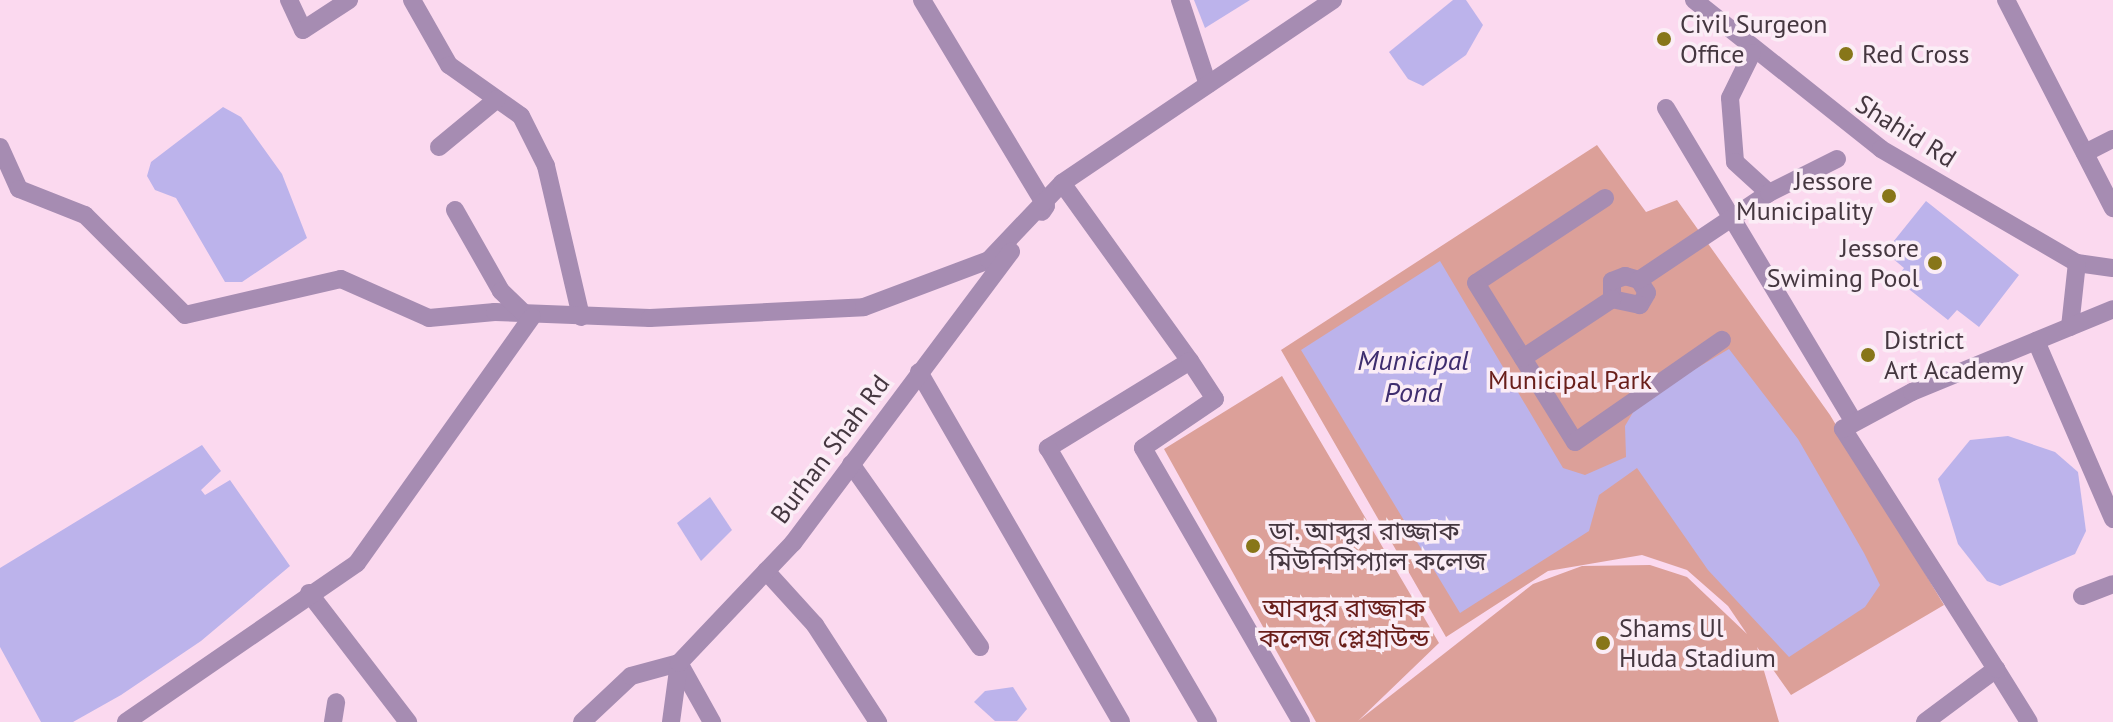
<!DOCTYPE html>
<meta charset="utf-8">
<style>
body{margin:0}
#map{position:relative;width:2113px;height:722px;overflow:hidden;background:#fbd9ef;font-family:"PT Sans","Noto Sans Bengali",sans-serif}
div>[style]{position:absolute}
.green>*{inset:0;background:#dca099}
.water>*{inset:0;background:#bcb3eb}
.minor>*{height:18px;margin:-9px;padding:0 9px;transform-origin:9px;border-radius:9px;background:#a68cb2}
.dots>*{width:22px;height:22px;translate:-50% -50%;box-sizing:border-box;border:4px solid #fbedf6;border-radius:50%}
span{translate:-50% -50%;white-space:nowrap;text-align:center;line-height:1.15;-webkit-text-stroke:7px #fbedf6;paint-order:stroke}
.poi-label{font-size:26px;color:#453740}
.left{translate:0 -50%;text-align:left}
.right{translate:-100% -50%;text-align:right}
.street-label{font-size:26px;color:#453740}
.park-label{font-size:26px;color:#691e1a}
.water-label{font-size:28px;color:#3e2d6e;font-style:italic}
</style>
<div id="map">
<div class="green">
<div style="clip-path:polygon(1597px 145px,1646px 212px,1677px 200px,1830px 415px,1944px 605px,1791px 695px,1757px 647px,1779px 722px,1316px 722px,1164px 449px,1282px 376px,1439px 643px,1358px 721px,1533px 584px,1582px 566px,1650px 565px,1687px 577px,1747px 634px,1728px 606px,1687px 570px,1642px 555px,1548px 571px,1446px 637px,1281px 350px)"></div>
</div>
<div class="water">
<div style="clip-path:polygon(1194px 0,1250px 0,1205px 28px)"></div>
<div style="clip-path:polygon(1453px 0,1466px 0,1483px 25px,1466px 55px,1423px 86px,1408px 79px,1389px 52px)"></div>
<div style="clip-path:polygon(223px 107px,241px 117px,282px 174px,307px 238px,242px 282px,225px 282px,176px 198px,155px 190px,147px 176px,151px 162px)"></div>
<div style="clip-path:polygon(1926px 201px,2019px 275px,1979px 327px,1957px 310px,1948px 320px,1896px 279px,1904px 268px,1885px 252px)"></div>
<div style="clip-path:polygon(1440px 261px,1563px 468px,1585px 475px,1626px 457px,1625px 426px,1639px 402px,1729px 349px,1798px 439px,1864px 553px,1880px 585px,1865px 607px,1789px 657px,1708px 570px,1637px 468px,1599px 495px,1589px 531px,1460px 613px,1301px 350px)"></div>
<div style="clip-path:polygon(2008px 436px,2055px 452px,2078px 472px,2086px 531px,2075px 554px,2000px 586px,1987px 581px,1958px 544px,1938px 479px,1970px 440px)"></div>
<div style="clip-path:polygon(202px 445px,221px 471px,201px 490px,205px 495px,230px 480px,290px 566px,201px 641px,121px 695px,73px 722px,41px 722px,0 647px,0 568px)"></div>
<div style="clip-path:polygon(710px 497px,732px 530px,701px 561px,677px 523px)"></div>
<div style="clip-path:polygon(1013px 687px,1027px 709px,1017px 721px,995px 721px,974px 702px,985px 691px)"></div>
</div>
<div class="minor">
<div style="left:289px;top:0;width:33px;rotate:65deg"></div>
<div style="left:303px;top:30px;width:55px;rotate:-33.1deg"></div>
<div style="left:412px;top:0;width:75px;rotate:60.4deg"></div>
<div style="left:449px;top:65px;width:88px;rotate:35.3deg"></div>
<div style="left:521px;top:116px;width:56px;rotate:63.4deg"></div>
<div style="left:546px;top:166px;width:155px;rotate:76.9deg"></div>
<div style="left:922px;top:0;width:240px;rotate:59deg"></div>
<div style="left:1046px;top:206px;width:7px;rotate:124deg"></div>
<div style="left:1180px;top:0;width:89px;rotate:71.8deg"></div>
<div style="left:1694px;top:0;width:239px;rotate:38.5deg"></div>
<div style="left:1881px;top:149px;width:227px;rotate:30.2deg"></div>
<div style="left:2077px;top:263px;width:36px;rotate:8deg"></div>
<div style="left:2006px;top:0;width:234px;rotate:62.8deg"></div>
<div style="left:1752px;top:53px;width:50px;rotate:116.1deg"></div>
<div style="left:1730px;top:98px;width:64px;rotate:85.5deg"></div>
<div style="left:1735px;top:162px;width:46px;rotate:42.4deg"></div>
<div style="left:1666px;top:108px;width:366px;rotate:59.1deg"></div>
<div style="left:0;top:147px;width:46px;rotate:65.7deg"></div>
<div style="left:19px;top:189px;width:71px;rotate:21.5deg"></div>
<div style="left:85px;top:215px;width:141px;rotate:45deg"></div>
<div style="left:185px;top:315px;width:160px;rotate:-13deg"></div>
<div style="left:341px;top:279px;width:96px;rotate:23.9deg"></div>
<div style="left:429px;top:318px;width:66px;rotate:-5.2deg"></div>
<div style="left:495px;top:312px;width:155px;rotate:2.2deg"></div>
<div style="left:650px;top:318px;width:214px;rotate:-2.9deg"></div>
<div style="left:864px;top:307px;width:134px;rotate:-20.6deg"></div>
<div style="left:989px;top:260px;width:106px;rotate:-46.5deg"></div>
<div style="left:1062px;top:183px;width:327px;rotate:-34deg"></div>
<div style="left:439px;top:147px;width:75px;rotate:-39.6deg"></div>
<div style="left:2085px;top:153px;width:31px;rotate:-27deg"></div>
<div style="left:1062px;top:183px;width:219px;rotate:54.3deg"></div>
<div style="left:1190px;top:361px;width:167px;rotate:148.5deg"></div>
<div style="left:1048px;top:448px;width:317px;rotate:59.7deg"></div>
<div style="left:1605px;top:198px;width:154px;rotate:146.6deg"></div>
<div style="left:1476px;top:283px;width:187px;rotate:58.1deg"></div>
<div style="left:1575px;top:442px;width:179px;rotate:-34.8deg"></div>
<div style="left:455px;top:210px;width:93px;rotate:60.4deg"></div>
<div style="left:501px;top:291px;width:36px;rotate:44deg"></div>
<div style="left:1625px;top:276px;width:15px;rotate:16deg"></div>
<div style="left:1639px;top:280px;width:15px;rotate:58deg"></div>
<div style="left:1647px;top:293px;width:14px;rotate:120deg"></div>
<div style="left:1640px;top:305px;width:29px;rotate:-168deg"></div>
<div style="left:1612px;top:299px;width:18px;rotate:-90deg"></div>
<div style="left:1612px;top:281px;width:14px;rotate:-21deg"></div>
<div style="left:1639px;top:280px;width:156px;rotate:-33.8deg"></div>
<div style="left:1769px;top:193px;width:76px;rotate:-26.6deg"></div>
<div style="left:2070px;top:327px;width:64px;rotate:-83.8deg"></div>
<div style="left:2036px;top:341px;width:194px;rotate:66.6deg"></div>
<div style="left:1523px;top:358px;width:107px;rotate:-33.5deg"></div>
<div style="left:1190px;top:361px;width:45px;rotate:56.7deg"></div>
<div style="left:1215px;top:399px;width:87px;rotate:145.8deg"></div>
<div style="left:1143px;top:448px;width:316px;rotate:60deg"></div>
<div style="left:919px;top:372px;width:404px;rotate:60deg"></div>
<div style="left:851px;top:464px;width:224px;rotate:54.8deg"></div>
<div style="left:766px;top:571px;width:73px;rotate:47.8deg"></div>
<div style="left:815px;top:625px;width:116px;rotate:57deg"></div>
<div style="left:309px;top:593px;width:163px;rotate:52.5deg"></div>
<div style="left:2082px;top:596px;width:33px;rotate:-21deg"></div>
<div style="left:1996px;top:669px;width:62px;rotate:58.1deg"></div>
<div style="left:126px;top:722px;width:280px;rotate:-34.5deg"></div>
<div style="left:357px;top:563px;width:302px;rotate:-54.6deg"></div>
<div style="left:333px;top:722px;width:20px;rotate:-81deg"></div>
<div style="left:582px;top:722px;width:67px;rotate:-43.2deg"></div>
<div style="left:631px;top:676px;width:50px;rotate:-15.2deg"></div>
<div style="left:679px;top:663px;width:68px;rotate:60.8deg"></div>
<div style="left:671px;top:722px;width:60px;rotate:-82.3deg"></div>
<div style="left:679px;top:663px;width:166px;rotate:-46.5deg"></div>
<div style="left:793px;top:543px;width:364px;rotate:-53.2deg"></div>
<div style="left:1925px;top:722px;width:89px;rotate:-36.7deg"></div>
<div style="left:1996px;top:669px;width:285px;rotate:-122.5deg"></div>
<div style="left:1843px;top:429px;width:78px;rotate:-28.2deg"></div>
<div style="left:1912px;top:392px;width:217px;rotate:-22.4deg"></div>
</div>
<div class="dots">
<div style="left:1664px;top:39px;background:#877619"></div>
<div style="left:1846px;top:54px;background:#877619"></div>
<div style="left:1889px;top:196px;background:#877619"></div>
<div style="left:1935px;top:263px;background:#877619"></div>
<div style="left:1868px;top:355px;background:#877619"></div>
<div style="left:1253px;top:546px;background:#877619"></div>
<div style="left:1603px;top:643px;background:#877619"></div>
</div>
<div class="poi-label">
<span class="left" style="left:1680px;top:39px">Civil Surgeon<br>Office</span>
<span class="left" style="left:1862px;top:54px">Red Cross</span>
<span class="right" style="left:1873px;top:196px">Jessore<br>Municipality</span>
<span class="right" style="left:1919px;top:263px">Jessore<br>Swiming Pool</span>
<span class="left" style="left:1884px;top:355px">District<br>Art Academy</span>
<span class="left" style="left:1269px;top:546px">ডা. আব্দুর রাজ্জাক<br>মিউনিসিপ্যাল কলেজ</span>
<span class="left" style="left:1619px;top:643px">Shams Ul<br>Huda Stadium</span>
</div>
<div class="street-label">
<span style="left:1906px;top:131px;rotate:32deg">Shahid Rd</span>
<span style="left:830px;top:449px;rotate:-53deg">Burhan Shah Rd</span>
</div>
<div class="park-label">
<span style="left:1570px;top:380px">Municipal Park</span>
<span style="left:1344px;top:623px">আবদুর রাজ্জাক<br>কলেজ প্লেগ্রাউন্ড</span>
</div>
<div class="water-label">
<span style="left:1413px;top:376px">Municipal<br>Pond</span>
</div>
</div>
